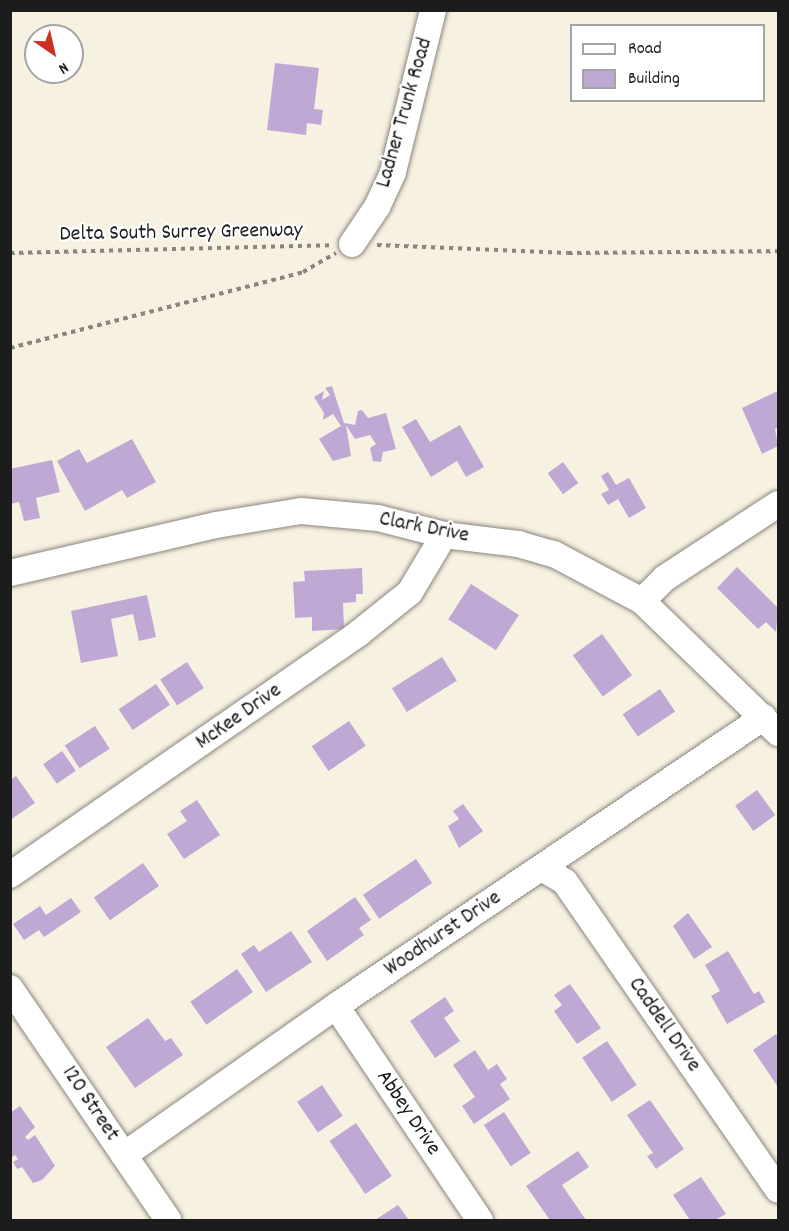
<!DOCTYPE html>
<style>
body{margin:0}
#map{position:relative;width:789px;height:1231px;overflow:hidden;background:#f7f1e1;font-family:Dekko,sans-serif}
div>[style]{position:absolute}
.building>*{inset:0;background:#c0a8d4;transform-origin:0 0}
.path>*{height:4px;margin-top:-2px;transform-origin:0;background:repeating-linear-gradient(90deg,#8a867e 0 4.5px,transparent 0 9px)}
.roads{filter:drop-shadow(0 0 2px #8a867e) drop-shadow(0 0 2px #8a867e)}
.minor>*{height:26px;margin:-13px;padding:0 13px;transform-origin:13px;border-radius:13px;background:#fff}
span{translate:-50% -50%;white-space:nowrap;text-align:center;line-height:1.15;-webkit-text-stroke:4.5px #fff;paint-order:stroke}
.street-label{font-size:22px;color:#1c1c1c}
.frame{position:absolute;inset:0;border:12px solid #1c1c1c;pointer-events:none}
.legend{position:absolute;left:570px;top:24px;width:195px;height:78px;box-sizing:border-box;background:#fff;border:2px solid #a4a4a4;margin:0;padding:8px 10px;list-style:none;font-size:18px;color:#1c1c1c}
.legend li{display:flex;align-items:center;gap:12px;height:30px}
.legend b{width:30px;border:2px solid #a4a4a4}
.north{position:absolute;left:24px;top:24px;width:60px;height:60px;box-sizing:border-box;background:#fff;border:2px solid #a4a4a4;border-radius:50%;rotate:146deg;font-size:16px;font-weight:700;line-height:24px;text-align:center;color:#1c1c1c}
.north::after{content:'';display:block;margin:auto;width:21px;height:27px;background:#c8321e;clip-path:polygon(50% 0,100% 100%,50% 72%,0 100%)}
</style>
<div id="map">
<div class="building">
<div style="clip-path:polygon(275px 63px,319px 68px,314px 109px,323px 110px,321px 125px,307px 123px,306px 135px,267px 130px)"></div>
<div style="clip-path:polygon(332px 386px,344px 423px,355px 425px,358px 411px,362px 410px,368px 418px,386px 413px,396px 449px,383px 452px,381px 462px,373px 461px,370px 448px,376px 444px,370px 435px,355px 439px,346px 425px,351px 456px,333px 461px,319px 439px,341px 426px,333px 414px,323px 420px,324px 413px,314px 397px,324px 391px,322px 400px,330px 395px,325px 388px)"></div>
<div style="clip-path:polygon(778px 391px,778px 427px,775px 429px,778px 446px,762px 454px,742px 408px)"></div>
<div style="clip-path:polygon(416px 419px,430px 442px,460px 425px,484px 467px,466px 477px,457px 461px,431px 477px,402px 427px)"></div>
<div style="clip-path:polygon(132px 439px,156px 482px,127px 498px,122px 490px,85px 511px,57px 461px,79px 449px,87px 463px)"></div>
<div style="clip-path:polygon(52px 460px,60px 492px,36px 498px,40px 518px,24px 521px,19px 502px,10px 504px,10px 469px)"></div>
<div style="left:563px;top:462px;width:26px;height:19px;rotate:54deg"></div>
<div style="clip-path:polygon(608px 472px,616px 485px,629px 478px,646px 508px,629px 518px,618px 499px,608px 505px,601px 494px,609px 490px,601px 476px)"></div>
<div style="clip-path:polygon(737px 567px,778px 608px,776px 632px,766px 622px,758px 629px,717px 588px)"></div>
<div style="clip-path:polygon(362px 568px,363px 594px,356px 594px,356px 602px,343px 603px,344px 629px,312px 631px,312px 617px,295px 618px,293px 582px,305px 581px,304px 571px)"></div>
<div style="left:471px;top:584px;width:57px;height:42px;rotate:33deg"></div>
<div style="clip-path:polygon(147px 595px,156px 637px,139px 641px,133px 614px,111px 619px,118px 656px,81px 663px,71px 611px)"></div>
<div style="left:602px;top:634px;width:51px;height:36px;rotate:54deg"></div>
<div style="left:442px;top:657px;width:28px;height:59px;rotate:58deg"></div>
<div style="left:187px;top:662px;width:31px;height:32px;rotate:57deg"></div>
<div style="left:156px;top:684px;width:25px;height:45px;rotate:56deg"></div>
<div style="left:660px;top:689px;width:27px;height:45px;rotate:56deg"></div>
<div style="left:349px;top:721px;width:30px;height:45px;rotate:56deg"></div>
<div style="left:95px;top:726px;width:27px;height:36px;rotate:57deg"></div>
<div style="left:62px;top:751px;width:24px;height:23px;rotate:55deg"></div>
<div style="clip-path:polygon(16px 776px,35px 803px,10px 820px,10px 780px)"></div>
<div style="left:757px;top:790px;width:31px;height:27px;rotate:54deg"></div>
<div style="clip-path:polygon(197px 800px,220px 835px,184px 859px,167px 834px,187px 821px,180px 811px)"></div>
<div style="clip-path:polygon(463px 804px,483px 831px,459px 848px,448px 826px,459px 819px,453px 811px)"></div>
<div style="left:416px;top:859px;width:29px;height:64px;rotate:56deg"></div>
<div style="left:143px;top:863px;width:28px;height:60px;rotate:55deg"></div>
<div style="clip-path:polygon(355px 897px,371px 920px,359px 928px,364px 935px,327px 961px,307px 931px)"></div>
<div style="clip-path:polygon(71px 898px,81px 912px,44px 937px,39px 930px,24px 940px,13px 924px,40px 906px,46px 915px)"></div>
<div style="clip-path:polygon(688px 913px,712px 947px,694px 959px,673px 926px)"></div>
<div style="clip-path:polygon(291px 931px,312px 962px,266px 992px,241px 954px,254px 945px,259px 952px)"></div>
<div style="clip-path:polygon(728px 951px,754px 994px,759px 991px,765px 1002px,727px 1024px,711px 996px,720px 991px,705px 965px)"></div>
<div style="left:237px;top:969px;width:28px;height:57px;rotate:55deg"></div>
<div style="clip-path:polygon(570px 984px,601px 1028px,577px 1044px,554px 1011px,562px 1005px,554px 995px)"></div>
<div style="clip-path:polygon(445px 997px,454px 1011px,444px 1018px,460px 1041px,435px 1058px,410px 1021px)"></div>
<div style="clip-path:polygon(148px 1018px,165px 1041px,171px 1038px,183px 1055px,135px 1088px,106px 1047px)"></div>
<div style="clip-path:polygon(776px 1034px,778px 1038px,778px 1087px,753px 1050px)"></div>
<div style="left:607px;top:1041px;width:53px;height:30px;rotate:56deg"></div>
<div style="clip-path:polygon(475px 1050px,488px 1070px,497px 1064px,507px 1079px,500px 1084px,510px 1099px,474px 1124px,462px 1106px,475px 1097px,453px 1065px)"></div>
<div style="left:322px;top:1085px;width:37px;height:30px;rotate:56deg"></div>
<div style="clip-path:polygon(650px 1100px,684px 1149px,656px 1169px,647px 1156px,653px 1153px,627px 1115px)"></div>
<div style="clip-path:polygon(20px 1106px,35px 1127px,25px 1137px,28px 1140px,35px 1135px,55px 1166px,42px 1180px,33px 1183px,22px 1167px,17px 1169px,13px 1162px,18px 1159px,15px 1155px,10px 1158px,10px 1113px)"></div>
<div style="left:504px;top:1112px;width:49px;height:24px;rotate:57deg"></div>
<div style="left:356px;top:1123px;width:64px;height:32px;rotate:56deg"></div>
<div style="clip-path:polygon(578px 1151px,589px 1167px,562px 1185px,586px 1220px,550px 1220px,526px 1186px)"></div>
<div style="clip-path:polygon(701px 1177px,726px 1214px,715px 1220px,690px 1220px,673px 1195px)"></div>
<div style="clip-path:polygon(398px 1205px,409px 1220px,375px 1220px)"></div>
</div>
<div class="path">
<div style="left:377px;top:245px;width:191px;rotate:2.4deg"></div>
<div style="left:568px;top:253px;width:210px;rotate:-0.5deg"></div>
<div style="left:10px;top:253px;width:321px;rotate:-1.4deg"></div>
<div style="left:10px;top:348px;width:303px;rotate:-14.5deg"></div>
<div style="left:303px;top:272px;width:38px;rotate:-30deg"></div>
</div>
<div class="roads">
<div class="minor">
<div style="left:352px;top:244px;width:45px;rotate:-56deg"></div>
<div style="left:377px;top:207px;width:38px;rotate:-65deg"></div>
<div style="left:393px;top:172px;width:167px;rotate:-76.1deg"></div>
<div style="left:10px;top:573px;width:212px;rotate:-13.1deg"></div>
<div style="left:216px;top:525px;width:86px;rotate:-9.4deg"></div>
<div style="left:301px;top:511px;width:77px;rotate:5.2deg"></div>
<div style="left:378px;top:518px;width:68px;rotate:14.4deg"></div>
<div style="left:444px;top:535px;width:75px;rotate:6.9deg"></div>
<div style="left:518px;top:544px;width:37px;rotate:16deg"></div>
<div style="left:554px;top:554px;width:100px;rotate:28.1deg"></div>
<div style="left:642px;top:601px;width:190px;rotate:44.1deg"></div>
<div style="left:642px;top:601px;width:33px;rotate:-45deg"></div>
<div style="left:665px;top:578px;width:135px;rotate:-33.2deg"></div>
<div style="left:542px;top:868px;width:27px;rotate:31deg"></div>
<div style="left:565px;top:882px;width:374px;rotate:55.3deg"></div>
<div style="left:10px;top:875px;width:425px;rotate:-34.7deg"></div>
<div style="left:359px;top:633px;width:65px;rotate:-38.8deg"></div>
<div style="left:410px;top:592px;width:66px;rotate:-59.2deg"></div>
<div style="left:10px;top:988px;width:281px;rotate:55.7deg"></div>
<div style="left:336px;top:1006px;width:258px;rotate:56.1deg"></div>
<div style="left:124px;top:1155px;width:259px;rotate:-35.1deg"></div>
<div style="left:336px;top:1006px;width:516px;rotate:-34.03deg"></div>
</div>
</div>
<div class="street-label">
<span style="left:405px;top:113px;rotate:-74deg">Ladner Trunk Road</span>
<span style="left:181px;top:233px;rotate:-1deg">Delta South Surrey Greenway</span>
<span style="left:424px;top:528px;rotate:11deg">Clark Drive</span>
<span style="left:239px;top:717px;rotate:-35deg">McKee Drive</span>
<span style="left:443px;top:934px;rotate:-34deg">Woodhurst Drive</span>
<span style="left:664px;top:1025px;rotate:55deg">Caddell Drive</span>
<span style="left:90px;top:1104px;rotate:56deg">120 Street</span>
<span style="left:408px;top:1113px;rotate:56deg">Abbey Drive</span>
</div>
<div class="frame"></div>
<ul class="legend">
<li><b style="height:8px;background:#fff"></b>Road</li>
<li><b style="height:16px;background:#c0a8d4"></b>Building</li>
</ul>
<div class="north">N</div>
</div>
